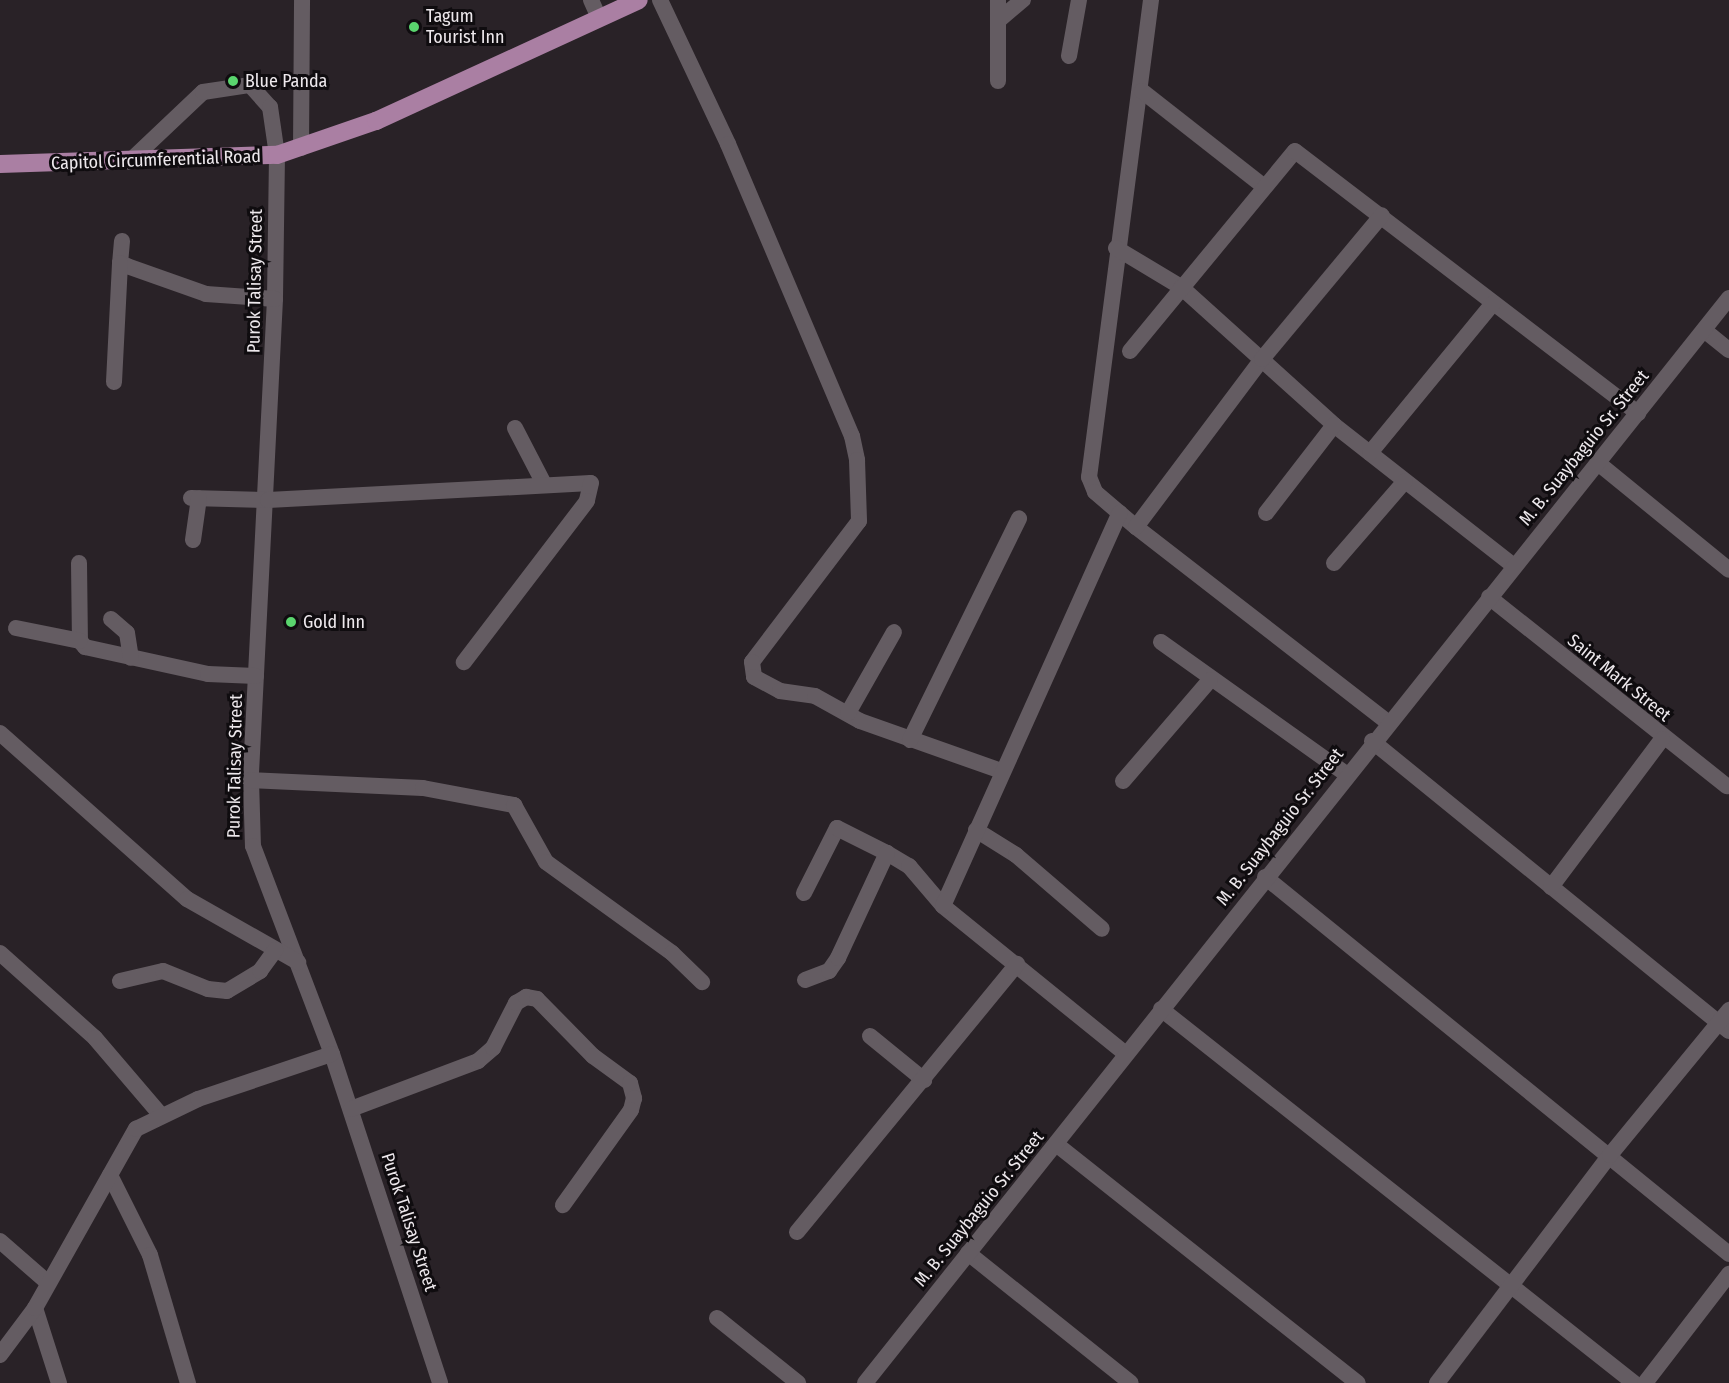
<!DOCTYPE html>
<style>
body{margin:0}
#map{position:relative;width:1729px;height:1383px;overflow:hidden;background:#292227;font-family:"Fira Sans Condensed",sans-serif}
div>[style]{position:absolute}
.minor>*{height:16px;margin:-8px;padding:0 8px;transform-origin:8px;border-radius:8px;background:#645c62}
.major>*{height:18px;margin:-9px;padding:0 9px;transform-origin:9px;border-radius:9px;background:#aa7fa3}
.dots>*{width:16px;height:16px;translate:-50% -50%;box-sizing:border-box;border:3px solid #0f0c0f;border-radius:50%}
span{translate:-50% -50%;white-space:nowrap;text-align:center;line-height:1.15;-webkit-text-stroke:6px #0f0c0f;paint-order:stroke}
.poi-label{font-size:18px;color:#ede8ec}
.left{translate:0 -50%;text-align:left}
.street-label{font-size:18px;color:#ede8ec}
</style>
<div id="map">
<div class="minor">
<div style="left:591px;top:0;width:20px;rotate:66deg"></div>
<div style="left:660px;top:0;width:159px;rotate:64.7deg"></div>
<div style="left:728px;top:144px;width:317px;rotate:67deg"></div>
<div style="left:852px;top:436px;width:25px;rotate:78deg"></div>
<div style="left:857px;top:460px;width:61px;rotate:88.1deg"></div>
<div style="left:859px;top:521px;width:177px;rotate:127.2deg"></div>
<div style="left:752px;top:662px;width:15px;rotate:82deg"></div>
<div style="left:754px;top:677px;width:30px;rotate:28deg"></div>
<div style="left:780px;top:691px;width:35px;rotate:8deg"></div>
<div style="left:815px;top:696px;width:51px;rotate:29.1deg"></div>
<div style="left:860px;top:721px;width:150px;rotate:19.5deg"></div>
<div style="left:1151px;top:0;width:481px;rotate:97.4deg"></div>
<div style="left:1089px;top:477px;width:16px;rotate:68deg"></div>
<div style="left:1095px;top:492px;width:54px;rotate:40.5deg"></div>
<div style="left:1136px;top:527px;width:318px;rotate:37.8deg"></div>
<div style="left:1000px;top:19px;width:30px;rotate:-40deg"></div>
<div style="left:1069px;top:56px;width:57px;rotate:-79.9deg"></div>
<div style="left:998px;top:81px;width:81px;rotate:-90deg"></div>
<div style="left:1142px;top:91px;width:152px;rotate:38.1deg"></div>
<div style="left:301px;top:148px;width:148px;rotate:-89.6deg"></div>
<div style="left:129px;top:162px;width:102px;rotate:-43.4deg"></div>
<div style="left:203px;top:92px;width:48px;rotate:-8.5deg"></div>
<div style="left:250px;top:85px;width:30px;rotate:48deg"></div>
<div style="left:270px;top:107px;width:49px;rotate:81.7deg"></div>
<div style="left:277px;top:155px;width:144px;rotate:90.8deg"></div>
<div style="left:275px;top:299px;width:482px;rotate:92.9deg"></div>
<div style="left:251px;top:780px;width:66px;rotate:88.3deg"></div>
<div style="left:253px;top:846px;width:222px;rotate:69.2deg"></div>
<div style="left:332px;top:1054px;width:346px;rotate:71.8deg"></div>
<div style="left:122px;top:241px;width:22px;rotate:95deg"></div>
<div style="left:120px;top:263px;width:8px;rotate:23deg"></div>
<div style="left:127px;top:266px;width:84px;rotate:19.5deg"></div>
<div style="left:206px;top:294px;width:69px;rotate:4.1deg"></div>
<div style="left:1116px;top:248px;width:76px;rotate:31deg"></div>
<div style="left:1181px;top:287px;width:206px;rotate:42deg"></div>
<div style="left:1334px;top:425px;width:229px;rotate:38.1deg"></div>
<div style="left:1704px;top:330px;width:32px;rotate:39deg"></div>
<div style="left:1130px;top:351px;width:259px;rotate:-50.5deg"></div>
<div style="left:1295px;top:151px;width:432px;rotate:37.4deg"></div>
<div style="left:114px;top:382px;width:119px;rotate:-87.1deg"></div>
<div style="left:515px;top:428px;width:63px;rotate:62.6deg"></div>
<div style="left:1370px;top:453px;width:194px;rotate:-50.6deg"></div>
<div style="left:1598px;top:463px;width:169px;rotate:39.2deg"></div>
<div style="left:191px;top:498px;width:77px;rotate:1.5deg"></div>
<div style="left:268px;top:500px;width:323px;rotate:-3deg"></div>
<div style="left:591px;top:483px;width:18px;rotate:103deg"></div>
<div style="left:587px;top:501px;width:203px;rotate:127.4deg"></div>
<div style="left:1266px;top:513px;width:111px;rotate:-52.3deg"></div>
<div style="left:1136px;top:527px;width:210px;rotate:-53.1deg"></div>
<div style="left:1262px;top:359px;width:187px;rotate:-50.2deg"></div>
<div style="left:193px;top:540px;width:42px;rotate:-81.9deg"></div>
<div style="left:79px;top:563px;width:78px;rotate:89.3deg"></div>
<div style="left:80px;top:641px;width:8px;rotate:50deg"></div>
<div style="left:85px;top:647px;width:126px;rotate:12.4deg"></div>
<div style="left:208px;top:674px;width:48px;rotate:2.4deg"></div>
<div style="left:1334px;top:563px;width:108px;rotate:-49.1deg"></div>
<div style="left:1489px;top:597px;width:304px;rotate:38.5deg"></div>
<div style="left:111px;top:619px;width:21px;rotate:41deg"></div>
<div style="left:127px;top:633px;width:25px;rotate:81deg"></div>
<div style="left:16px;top:628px;width:65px;rotate:11.5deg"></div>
<div style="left:1161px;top:642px;width:227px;rotate:35.5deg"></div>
<div style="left:848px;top:713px;width:93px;rotate:-60.4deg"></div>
<div style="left:0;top:733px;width:250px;rotate:41.6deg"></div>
<div style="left:187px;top:899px;width:128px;rotate:29.6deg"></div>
<div style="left:910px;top:740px;width:247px;rotate:-63.8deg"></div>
<div style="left:1372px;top:741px;width:460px;rotate:39.1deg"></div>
<div style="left:251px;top:780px;width:172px;rotate:2.7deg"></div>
<div style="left:423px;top:788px;width:93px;rotate:10.6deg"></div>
<div style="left:514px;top:805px;width:65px;rotate:60.7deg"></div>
<div style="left:546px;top:862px;width:155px;rotate:35.8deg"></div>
<div style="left:672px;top:953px;width:42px;rotate:44deg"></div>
<div style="left:1123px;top:781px;width:133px;rotate:-49.3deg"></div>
<div style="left:976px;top:830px;width:47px;rotate:32deg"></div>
<div style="left:1016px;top:855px;width:113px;rotate:40.7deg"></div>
<div style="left:1265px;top:877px;width:598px;rotate:39.09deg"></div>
<div style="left:1551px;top:887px;width:185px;rotate:-53.1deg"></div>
<div style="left:804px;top:893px;width:73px;rotate:-63.1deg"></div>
<div style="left:837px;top:828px;width:56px;rotate:26.6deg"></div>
<div style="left:887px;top:853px;width:26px;rotate:31deg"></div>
<div style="left:909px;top:866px;width:52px;rotate:49.6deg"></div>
<div style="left:943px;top:906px;width:235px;rotate:39deg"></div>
<div style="left:943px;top:906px;width:431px;rotate:-65.8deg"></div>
<div style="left:0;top:953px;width:127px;rotate:41.8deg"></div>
<div style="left:95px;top:1038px;width:100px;rotate:49.5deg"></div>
<div style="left:805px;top:980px;width:26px;rotate:-21deg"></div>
<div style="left:829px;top:971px;width:16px;rotate:-55deg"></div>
<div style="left:838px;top:958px;width:116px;rotate:-65deg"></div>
<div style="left:120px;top:981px;width:44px;rotate:-13.1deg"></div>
<div style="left:163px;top:971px;width:48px;rotate:21.8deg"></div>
<div style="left:208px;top:989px;width:19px;rotate:6deg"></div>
<div style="left:227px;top:991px;width:39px;rotate:-31deg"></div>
<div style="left:260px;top:971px;width:26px;rotate:-54deg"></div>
<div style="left:1161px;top:1009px;width:603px;rotate:38.33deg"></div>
<div style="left:870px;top:1036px;width:70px;rotate:39.2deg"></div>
<div style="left:351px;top:1109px;width:136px;rotate:-20.7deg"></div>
<div style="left:478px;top:1061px;width:20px;rotate:-41deg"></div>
<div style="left:493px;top:1048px;width:51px;rotate:-62.9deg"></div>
<div style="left:516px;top:1003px;width:12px;rotate:-31deg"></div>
<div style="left:526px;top:997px;width:11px;rotate:10deg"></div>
<div style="left:537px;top:999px;width:80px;rotate:45.5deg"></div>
<div style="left:593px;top:1056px;width:46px;rotate:36.1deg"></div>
<div style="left:630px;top:1083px;width:16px;rotate:75deg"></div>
<div style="left:634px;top:1098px;width:12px;rotate:104deg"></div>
<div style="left:631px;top:1110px;width:117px;rotate:125.6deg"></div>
<div style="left:1056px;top:1144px;width:385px;rotate:38.4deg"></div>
<div style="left:110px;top:1175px;width:89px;rotate:63.4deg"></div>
<div style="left:150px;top:1255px;width:134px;rotate:73.5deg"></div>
<div style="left:797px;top:1232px;width:347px;rotate:-50.6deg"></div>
<div style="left:0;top:1241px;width:62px;rotate:41.1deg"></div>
<div style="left:968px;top:1253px;width:208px;rotate:38.6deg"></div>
<div style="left:35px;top:1308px;width:79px;rotate:72.3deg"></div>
<div style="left:717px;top:1318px;width:104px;rotate:38.7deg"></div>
<div style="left:0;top:1355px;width:59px;rotate:-53.3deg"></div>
<div style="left:35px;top:1308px;width:206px;rotate:-60.6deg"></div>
<div style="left:136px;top:1129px;width:69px;rotate:-25.8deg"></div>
<div style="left:198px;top:1099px;width:141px;rotate:-18.6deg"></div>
<div style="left:865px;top:1383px;width:1387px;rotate:-51.47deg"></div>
<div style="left:1437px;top:1383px;width:286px;rotate:-52.8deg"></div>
<div style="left:1610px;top:1155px;width:188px;rotate:-50.6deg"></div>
<div style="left:1645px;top:1383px;width:138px;rotate:-52.4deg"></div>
</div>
<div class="major">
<div style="left:0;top:164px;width:277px;rotate:-1.9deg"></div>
<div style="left:277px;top:155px;width:105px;rotate:-19deg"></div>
<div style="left:376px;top:121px;width:289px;rotate:-24.7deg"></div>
</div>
<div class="dots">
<div style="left:414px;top:27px;background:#5ad56e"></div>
<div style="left:233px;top:81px;background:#5ad56e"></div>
<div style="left:291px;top:622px;background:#5ad56e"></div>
</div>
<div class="poi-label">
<span class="left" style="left:426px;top:27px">Tagum<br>Tourist Inn</span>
<span class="left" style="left:245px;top:81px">Blue Panda</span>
<span class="left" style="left:303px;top:622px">Gold Inn</span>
</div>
<div class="street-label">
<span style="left:156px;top:160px;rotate:-2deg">Capitol Circumferential Road</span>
<span style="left:255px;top:281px;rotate:-89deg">Purok Talisay Street</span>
<span style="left:1584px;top:448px;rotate:-51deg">M. B. Suaybaguio Sr. Street</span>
<span style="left:1619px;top:678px;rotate:39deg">Saint Mark Street</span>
<span style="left:235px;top:766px;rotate:-89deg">Purok Talisay Street</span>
<span style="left:1280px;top:827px;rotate:-52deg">M. B. Suaybaguio Sr. Street</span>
<span style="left:979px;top:1209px;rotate:-51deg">M. B. Suaybaguio Sr. Street</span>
<span style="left:409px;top:1222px;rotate:72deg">Purok Talisay Street</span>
</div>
</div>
